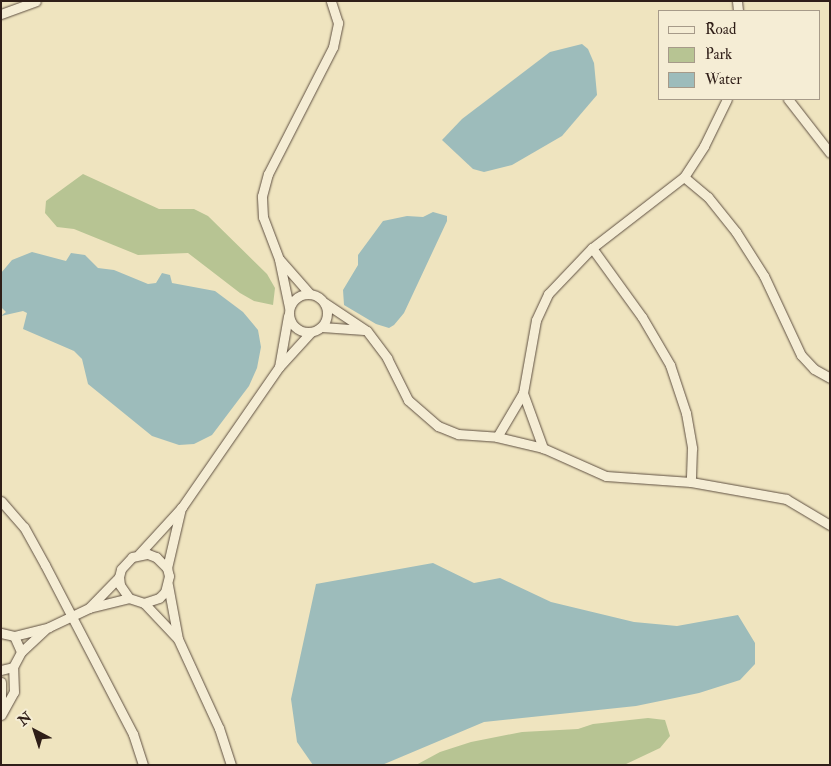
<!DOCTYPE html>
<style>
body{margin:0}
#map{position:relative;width:831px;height:766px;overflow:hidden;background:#efe4bf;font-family:"IM FELL Double Pica",serif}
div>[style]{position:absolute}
.green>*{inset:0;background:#b7c493}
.water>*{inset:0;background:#9dbcbb}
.roads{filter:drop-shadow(0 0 1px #5f5042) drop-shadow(0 0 1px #5f5042)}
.street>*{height:9px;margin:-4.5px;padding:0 4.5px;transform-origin:4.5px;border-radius:4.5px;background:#f5edd5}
.street>.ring{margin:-4.5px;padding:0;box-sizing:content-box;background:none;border:9px solid #f5edd5;border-radius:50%}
span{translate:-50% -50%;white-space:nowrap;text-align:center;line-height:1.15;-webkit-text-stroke:4.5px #f5edd5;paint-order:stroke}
.frame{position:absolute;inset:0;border:2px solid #2f1e18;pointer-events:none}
.legend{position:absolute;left:658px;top:10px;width:162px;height:90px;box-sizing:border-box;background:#f5edd5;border:1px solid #a69a89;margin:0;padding:6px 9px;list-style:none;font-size:15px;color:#2f1e18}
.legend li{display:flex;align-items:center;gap:10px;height:25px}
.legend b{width:25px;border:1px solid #a69a89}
.north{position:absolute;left:10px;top:706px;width:50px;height:50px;-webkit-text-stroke:4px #f5edd5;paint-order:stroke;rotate:320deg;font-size:14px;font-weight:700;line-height:20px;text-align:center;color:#2f1e18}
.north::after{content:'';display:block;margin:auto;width:18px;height:22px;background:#2f1e18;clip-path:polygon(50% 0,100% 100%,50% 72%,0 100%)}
</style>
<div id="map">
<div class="green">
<div style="clip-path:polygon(83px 174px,159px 209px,194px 209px,208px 216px,267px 274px,275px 288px,273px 305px,254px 301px,240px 293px,188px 253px,138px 255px,74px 229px,57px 227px,45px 213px,46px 201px)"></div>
<div style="clip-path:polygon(648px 718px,665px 720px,670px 736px,660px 748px,624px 765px,416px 765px,440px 752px,471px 742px,522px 732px,578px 729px,593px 724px)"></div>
</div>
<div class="water">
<div style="clip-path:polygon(582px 44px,588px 49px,594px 63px,597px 95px,562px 136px,512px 165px,484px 172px,473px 169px,442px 140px,462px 119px,550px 52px)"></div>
<div style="clip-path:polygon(433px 212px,447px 216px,447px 221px,404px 313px,394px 325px,389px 328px,376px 324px,344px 305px,343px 290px,358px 265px,358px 255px,383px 221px,407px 216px,423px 217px)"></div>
<div style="clip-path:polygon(32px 252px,66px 261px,71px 253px,85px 255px,98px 268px,114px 270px,148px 284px,156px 283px,162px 273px,170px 275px,172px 283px,215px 291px,243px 312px,258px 330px,261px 347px,257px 368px,249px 386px,212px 435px,194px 444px,179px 445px,152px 436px,88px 384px,82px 359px,74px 351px,23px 329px,27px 313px,23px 311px,1px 316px,6px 312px,1px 307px,1px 273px,12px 260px)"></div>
<div style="clip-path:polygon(433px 563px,474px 583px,500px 578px,551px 602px,634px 622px,677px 626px,738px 615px,755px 643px,755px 664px,740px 680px,699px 693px,636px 706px,484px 722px,382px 765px,313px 765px,297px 742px,291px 699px,316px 584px)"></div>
</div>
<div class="roads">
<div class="street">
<div style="left:737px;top:1px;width:10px;rotate:84deg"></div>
<div style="left:1px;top:14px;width:37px;rotate:-20deg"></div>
<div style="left:788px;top:99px;width:68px;rotate:52.1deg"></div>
<div style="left:684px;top:177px;width:31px;rotate:40deg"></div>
<div style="left:708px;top:197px;width:45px;rotate:51.3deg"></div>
<div style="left:736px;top:232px;width:52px;rotate:57.5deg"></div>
<div style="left:764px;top:276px;width:87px;rotate:64.9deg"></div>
<div style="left:801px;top:355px;width:19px;rotate:47deg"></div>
<div style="left:814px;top:369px;width:18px;rotate:29deg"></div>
<div style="left:592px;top:248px;width:85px;rotate:54.1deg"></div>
<div style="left:642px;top:317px;width:56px;rotate:59.7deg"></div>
<div style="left:670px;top:365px;width:51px;rotate:71.6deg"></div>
<div style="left:686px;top:413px;width:36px;rotate:80deg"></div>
<div style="left:692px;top:448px;width:34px;rotate:92deg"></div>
<div style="left:280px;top:260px;width:44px;rotate:48.7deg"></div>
<div class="ring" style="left:289px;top:294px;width:29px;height:29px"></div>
<div style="left:325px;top:303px;width:50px;rotate:33.7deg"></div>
<div style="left:367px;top:331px;width:34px;rotate:53deg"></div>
<div style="left:387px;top:358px;width:47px;rotate:63.4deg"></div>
<div style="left:408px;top:400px;width:40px;rotate:41deg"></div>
<div style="left:438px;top:426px;width:22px;rotate:22deg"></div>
<div style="left:458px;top:434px;width:39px;rotate:4deg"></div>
<div style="left:497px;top:437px;width:47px;rotate:13.4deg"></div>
<div style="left:543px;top:448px;width:69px;rotate:24deg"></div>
<div style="left:606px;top:476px;width:85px;rotate:4deg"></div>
<div style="left:691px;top:482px;width:97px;rotate:10.1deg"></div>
<div style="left:786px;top:499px;width:51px;rotate:30.6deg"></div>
<div style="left:289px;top:307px;width:49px;rotate:-101.8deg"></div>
<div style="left:279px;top:259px;width:45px;rotate:-110.9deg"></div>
<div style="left:263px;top:217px;width:21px;rotate:-93deg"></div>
<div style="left:262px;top:196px;width:23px;rotate:-75deg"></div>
<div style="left:268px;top:174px;width:143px;rotate:-62.9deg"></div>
<div style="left:333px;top:47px;width:25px;rotate:-78deg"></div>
<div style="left:338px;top:23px;width:23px;rotate:-108deg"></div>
<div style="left:322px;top:327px;width:42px;rotate:4.1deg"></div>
<div style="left:279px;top:367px;width:52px;rotate:-80deg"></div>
<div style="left:523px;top:393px;width:59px;rotate:70deg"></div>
<div style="left:497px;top:437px;width:51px;rotate:-59.4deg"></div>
<div style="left:523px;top:393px;width:74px;rotate:-79.9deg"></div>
<div style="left:536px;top:320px;width:29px;rotate:-65deg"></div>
<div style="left:548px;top:294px;width:64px;rotate:-46.3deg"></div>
<div style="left:592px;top:248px;width:116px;rotate:-37.7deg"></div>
<div style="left:684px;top:177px;width:37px;rotate:-57deg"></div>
<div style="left:704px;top:146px;width:52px;rotate:-63.9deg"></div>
<div style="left:1px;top:501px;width:35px;rotate:49deg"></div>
<div style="left:24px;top:527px;width:43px;rotate:61.1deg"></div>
<div style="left:45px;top:565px;width:191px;rotate:62.5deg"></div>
<div style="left:133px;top:734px;width:33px;rotate:72deg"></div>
<div style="left:139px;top:554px;width:64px;rotate:-47.5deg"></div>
<div style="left:182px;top:507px;width:170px;rotate:-55.3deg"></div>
<div style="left:279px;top:367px;width:47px;rotate:-47.6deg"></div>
<div style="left:167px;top:568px;width:62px;rotate:-76.9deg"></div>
<div style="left:168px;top:585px;width:55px;rotate:79.5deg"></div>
<div style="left:178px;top:639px;width:98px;rotate:65.3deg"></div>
<div style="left:219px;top:728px;width:39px;rotate:72deg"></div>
<div style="left:144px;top:603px;width:47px;rotate:46.7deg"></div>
<div style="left:89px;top:608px;width:43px;rotate:-45.9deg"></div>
<div style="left:119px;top:577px;width:8px;rotate:-76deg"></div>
<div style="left:121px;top:569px;width:16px;rotate:-47deg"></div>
<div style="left:132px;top:557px;width:16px;rotate:-11deg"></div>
<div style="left:148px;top:554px;width:9px;rotate:21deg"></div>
<div style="left:156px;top:557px;width:16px;rotate:45deg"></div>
<div style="left:167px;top:568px;width:8px;rotate:76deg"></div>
<div style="left:169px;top:576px;width:16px;rotate:104deg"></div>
<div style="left:165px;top:592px;width:8px;rotate:135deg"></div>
<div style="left:159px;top:598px;width:16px;rotate:162deg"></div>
<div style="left:144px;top:603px;width:16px;rotate:-162deg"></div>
<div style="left:129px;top:598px;width:16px;rotate:-125deg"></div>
<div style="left:120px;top:585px;width:8px;rotate:-97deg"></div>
<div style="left:1px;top:633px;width:13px;rotate:13deg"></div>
<div style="left:14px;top:636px;width:17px;rotate:66deg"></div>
<div style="left:21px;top:652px;width:17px;rotate:118deg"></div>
<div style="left:13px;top:667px;width:12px;rotate:166deg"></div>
<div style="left:14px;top:636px;width:36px;rotate:-14deg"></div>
<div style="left:49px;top:627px;width:44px;rotate:-25.4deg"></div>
<div style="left:89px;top:608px;width:41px;rotate:-14deg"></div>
<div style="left:21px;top:652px;width:33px;rotate:-43deg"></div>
<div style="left:1px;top:682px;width:31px;rotate:90deg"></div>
<div style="left:1px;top:715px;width:26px;rotate:-61deg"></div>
<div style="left:14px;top:692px;width:25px;rotate:-92deg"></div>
</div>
</div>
<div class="frame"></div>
<ul class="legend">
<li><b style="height:6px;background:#f5edd5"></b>Road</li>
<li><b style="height:14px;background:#b7c493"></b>Park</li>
<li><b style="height:14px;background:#9dbcbb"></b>Water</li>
</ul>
<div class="north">N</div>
</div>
